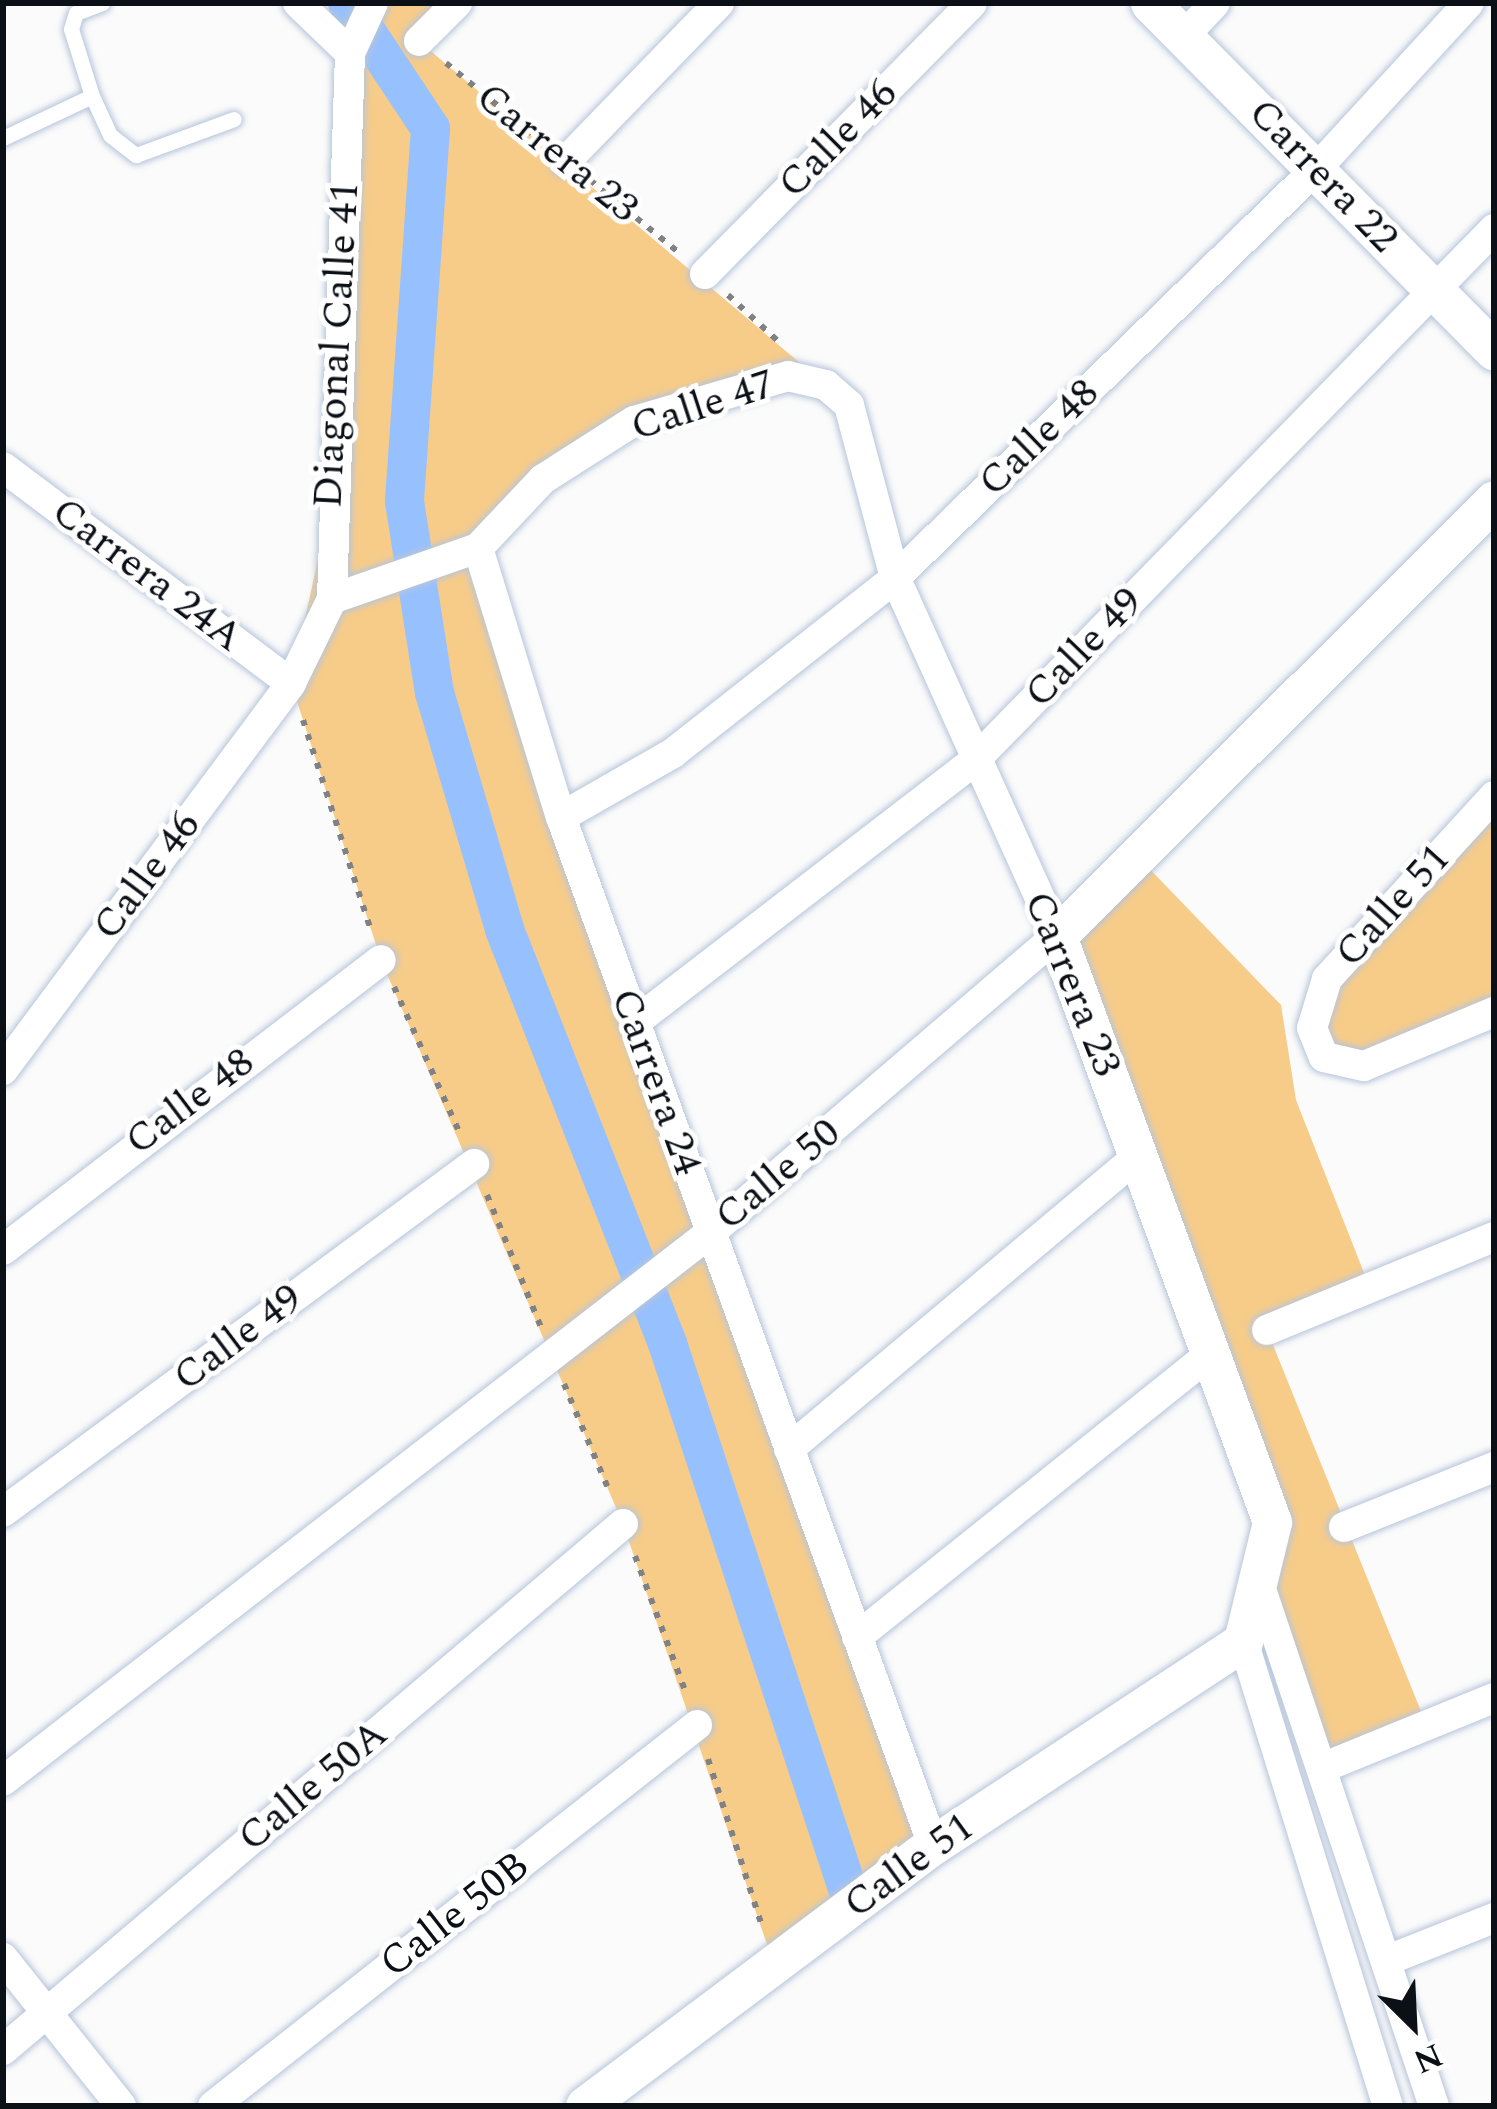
<!DOCTYPE html>
<style>
body{margin:0}
#map{position:relative;width:1497px;height:2109px;overflow:hidden;background:#fbfbfb;font-family:Spectral,serif}
div>[style]{position:absolute}
.green>*{inset:0;background:#f7cc89}
.canal>*{height:39px;margin:-19.5px;padding:0 19.5px;transform-origin:19.5px;border-radius:19.5px;background:#97c0fe}
.path>*{height:6px;margin-top:-3px;transform-origin:0;background:repeating-linear-gradient(90deg,#7f8185 0 6px,transparent 0 15px)}
.roads{filter:drop-shadow(0 0 3px #b7c5da) drop-shadow(0 0 3px #b7c5da)}
.service>*{height:15px;margin:-7.5px;padding:0 7.5px;transform-origin:7.5px;border-radius:7.5px;background:#fff}
.minor>*{height:30px;margin:-15px;padding:0 15px;transform-origin:15px;border-radius:15px;background:#fff}
.tertiary>*{height:39px;margin:-19.5px;padding:0 19.5px;transform-origin:19.5px;border-radius:19.5px;background:#fff}
span{translate:-50% -50%;white-space:nowrap;text-align:center;line-height:1.15;-webkit-text-stroke:10px #fff;paint-order:stroke}
.street-label{font-size:42px;color:#0b1017}
.frame{position:absolute;inset:0;border:6px solid #0b1017;pointer-events:none}
.north{position:absolute;left:1353px;top:1965px;width:120px;height:120px;-webkit-text-stroke:9px #fff;paint-order:stroke;rotate:156deg;font-size:33px;font-weight:700;line-height:48px;text-align:center;color:#0b1017}
.north::after{content:'';display:block;margin:auto;width:42px;height:54px;background:#0b1017;clip-path:polygon(50% 0,100% 100%,50% 72%,0 100%)}
</style>
<div id="map">
<div class="green">
<div style="clip-path:polygon(373px 3px,457px 3px,420px 42px,826px 385px,788px 376px,634px 421px,478px 548px,928px 1845px,772px 1959px,623px 1524px,381px 960px,291px 683px,328px 513px,350px 53px)"></div>
<div style="clip-path:polygon(1494px 803px,1494px 1007px,1341px 1067px,1317px 1003px)"></div>
<div style="clip-path:polygon(1141px 860px,1281px 1005px,1296px 1100px,1370px 1288px,1267px 1330px,1427px 1726px,1327px 1766px,1263px 1595px,1272px 1522px,1057px 936px)"></div>
</div>
<div class="canal">
<div style="left:347px;top:3px;width:150px;rotate:56.4deg"></div>
<div style="left:430px;top:128px;width:374px;rotate:94deg"></div>
<div style="left:404px;top:501px;width:193px;rotate:81.1deg"></div>
<div style="left:434px;top:692px;width:247px;rotate:73.5deg"></div>
<div style="left:504px;top:929px;width:445px;rotate:68.5deg"></div>
<div style="left:667px;top:1343px;width:593px;rotate:71.72deg"></div>
</div>
<div class="path">
<div style="left:446px;top:63px;width:124px;rotate:39.5deg"></div>
<div style="left:590px;top:180px;width:119px;rotate:39.2deg"></div>
<div style="left:728px;top:295px;width:71px;rotate:42.7deg"></div>
<div style="left:303px;top:720px;width:221px;rotate:72.1deg"></div>
<div style="left:394px;top:987px;width:161px;rotate:65.8deg"></div>
<div style="left:487px;top:1195px;width:143px;rotate:67.8deg"></div>
<div style="left:564px;top:1384px;width:118px;rotate:67.1deg"></div>
<div style="left:635px;top:1556px;width:149px;rotate:69.6deg"></div>
<div style="left:708px;top:1759px;width:179px;rotate:72.1deg"></div>
</div>
<div class="roads">
<div class="service">
<div style="left:92px;top:96px;width:43px;rotate:65.2deg"></div>
<div style="left:110px;top:135px;width:33px;rotate:38deg"></div>
<div style="left:136px;top:155px;width:104px;rotate:-20.2deg"></div>
<div style="left:3px;top:138px;width:98px;rotate:-25.3deg"></div>
<div style="left:92px;top:96px;width:70px;rotate:-107.4deg"></div>
<div style="left:71px;top:29px;width:17px;rotate:-73deg"></div>
<div style="left:76px;top:13px;width:28px;rotate:-21deg"></div>
</div>
<div class="minor">
<div style="left:298px;top:3px;width:72px;rotate:43.9deg"></div>
<div style="left:1184px;top:36px;width:45px;rotate:-46.8deg"></div>
<div style="left:419px;top:41px;width:54px;rotate:-45deg"></div>
<div style="left:566px;top:161px;width:220px;rotate:-45.9deg"></div>
<div style="left:705px;top:274px;width:380px;rotate:-45.4deg"></div>
<div style="left:3px;top:467px;width:360px;rotate:36.9deg"></div>
<div style="left:332px;top:599px;width:155px;rotate:-19.3deg"></div>
<div style="left:478px;top:548px;width:282px;rotate:72.9deg"></div>
<div style="left:561px;top:817px;width:1093px;rotate:70.11deg"></div>
<div style="left:1494px;top:796px;width:248px;rotate:132.4deg"></div>
<div style="left:1327px;top:979px;width:51px;rotate:107deg"></div>
<div style="left:1312px;top:1028px;width:31px;rotate:68deg"></div>
<div style="left:1324px;top:1057px;width:41px;rotate:12.7deg"></div>
<div style="left:1364px;top:1066px;width:141px;rotate:-22.6deg"></div>
<div style="left:561px;top:817px;width:129px;rotate:-29.7deg"></div>
<div style="left:673px;top:753px;width:283px;rotate:-38.2deg"></div>
<div style="left:895px;top:578px;width:590px;rotate:-44.18deg"></div>
<div style="left:1318px;top:167px;width:223px;rotate:-47.4deg"></div>
<div style="left:634px;top:1023px;width:431px;rotate:-37.6deg"></div>
<div style="left:975px;top:760px;width:743px;rotate:-45.65deg"></div>
<div style="left:3px;top:1070px;width:482px;rotate:-53.3deg"></div>
<div style="left:291px;top:683px;width:93px;rotate:-64deg"></div>
<div style="left:332px;top:599px;width:546px;rotate:-88.11deg"></div>
<div style="left:350px;top:53px;width:55px;rotate:-65.3deg"></div>
<div style="left:3px;top:1250px;width:476px;rotate:-37.5deg"></div>
<div style="left:1267px;top:1330px;width:245px;rotate:-22.3deg"></div>
<div style="left:789px;top:1449px;width:457px;rotate:-40deg"></div>
<div style="left:3px;top:1512px;width:586px;rotate:-36.46deg"></div>
<div style="left:1344px;top:1527px;width:162px;rotate:-21.8deg"></div>
<div style="left:1263px;top:1595px;width:539px;rotate:71.5deg"></div>
<div style="left:857px;top:1637px;width:455px;rotate:-38.7deg"></div>
<div style="left:1243px;top:1641px;width:487px;rotate:72.7deg"></div>
<div style="left:1327px;top:1766px;width:180px;rotate:-22.2deg"></div>
<div style="left:3px;top:1781px;width:895px;rotate:-37.78deg"></div>
<div style="left:710px;top:1233px;width:457px;rotate:-40.6deg"></div>
<div style="left:1057px;top:936px;width:393px;rotate:-114.3deg"></div>
<div style="left:895px;top:578px;width:179px;rotate:-104.9deg"></div>
<div style="left:849px;top:405px;width:30px;rotate:-139deg"></div>
<div style="left:826px;top:385px;width:39px;rotate:-167deg"></div>
<div style="left:788px;top:376px;width:160px;rotate:163.7deg"></div>
<div style="left:634px;top:421px;width:108px;rotate:147.5deg"></div>
<div style="left:543px;top:479px;width:95px;rotate:133.3deg"></div>
<div style="left:3px;top:1958px;width:189px;rotate:51.4deg"></div>
<div style="left:1388px;top:1960px;width:114px;rotate:-21.6deg"></div>
<div style="left:3px;top:2050px;width:813px;rotate:-40.31deg"></div>
<div style="left:213px;top:2106px;width:616px;rotate:-38.21deg"></div>
</div>
<div class="tertiary">
<div style="left:1150px;top:3px;width:489px;rotate:45.3deg"></div>
<div style="left:585px;top:2106px;width:435px;rotate:-36.9deg"></div>
<div style="left:933px;top:1845px;width:371px;rotate:-33.3deg"></div>
<div style="left:1243px;top:1641px;width:122px;rotate:-76.3deg"></div>
<div style="left:1272px;top:1522px;width:624px;rotate:-110.15deg"></div>
<div style="left:1057px;top:936px;width:617px;rotate:-44.93deg"></div>
</div>
</div>
<div class="street-label">
<span style="left:838px;top:139px;rotate:-45deg">Calle 46</span>
<span style="left:557px;top:153px;rotate:39deg">Carrera 23</span>
<span style="left:1323px;top:176px;rotate:46deg">Carrera 22</span>
<span style="left:337px;top:345px;rotate:-87deg">Diagonal Calle 41</span>
<span style="left:703px;top:406px;rotate:-18deg">Calle 47</span>
<span style="left:1039px;top:438px;rotate:-44deg">Calle 48</span>
<span style="left:147px;top:575px;rotate:37deg">Carrera 24A</span>
<span style="left:1084px;top:648px;rotate:-46deg">Calle 49</span>
<span style="left:147px;top:876px;rotate:-53deg">Calle 46</span>
<span style="left:1393px;top:906px;rotate:-48deg">Calle 51</span>
<span style="left:1072px;top:984px;rotate:68deg">Carrera 23</span>
<span style="left:656px;top:1082px;rotate:70deg">Carrera 24</span>
<span style="left:190px;top:1102px;rotate:-37deg">Calle 48</span>
<span style="left:778px;top:1175px;rotate:-40deg">Calle 50</span>
<span style="left:238px;top:1338px;rotate:-37deg">Calle 49</span>
<span style="left:313px;top:1786px;rotate:-40deg">Calle 50A</span>
<span style="left:909px;top:1866px;rotate:-36deg">Calle 51</span>
<span style="left:455px;top:1915px;rotate:-38deg">Calle 50B</span>
</div>
<div class="frame"></div>
<div class="north">N</div>
</div>
